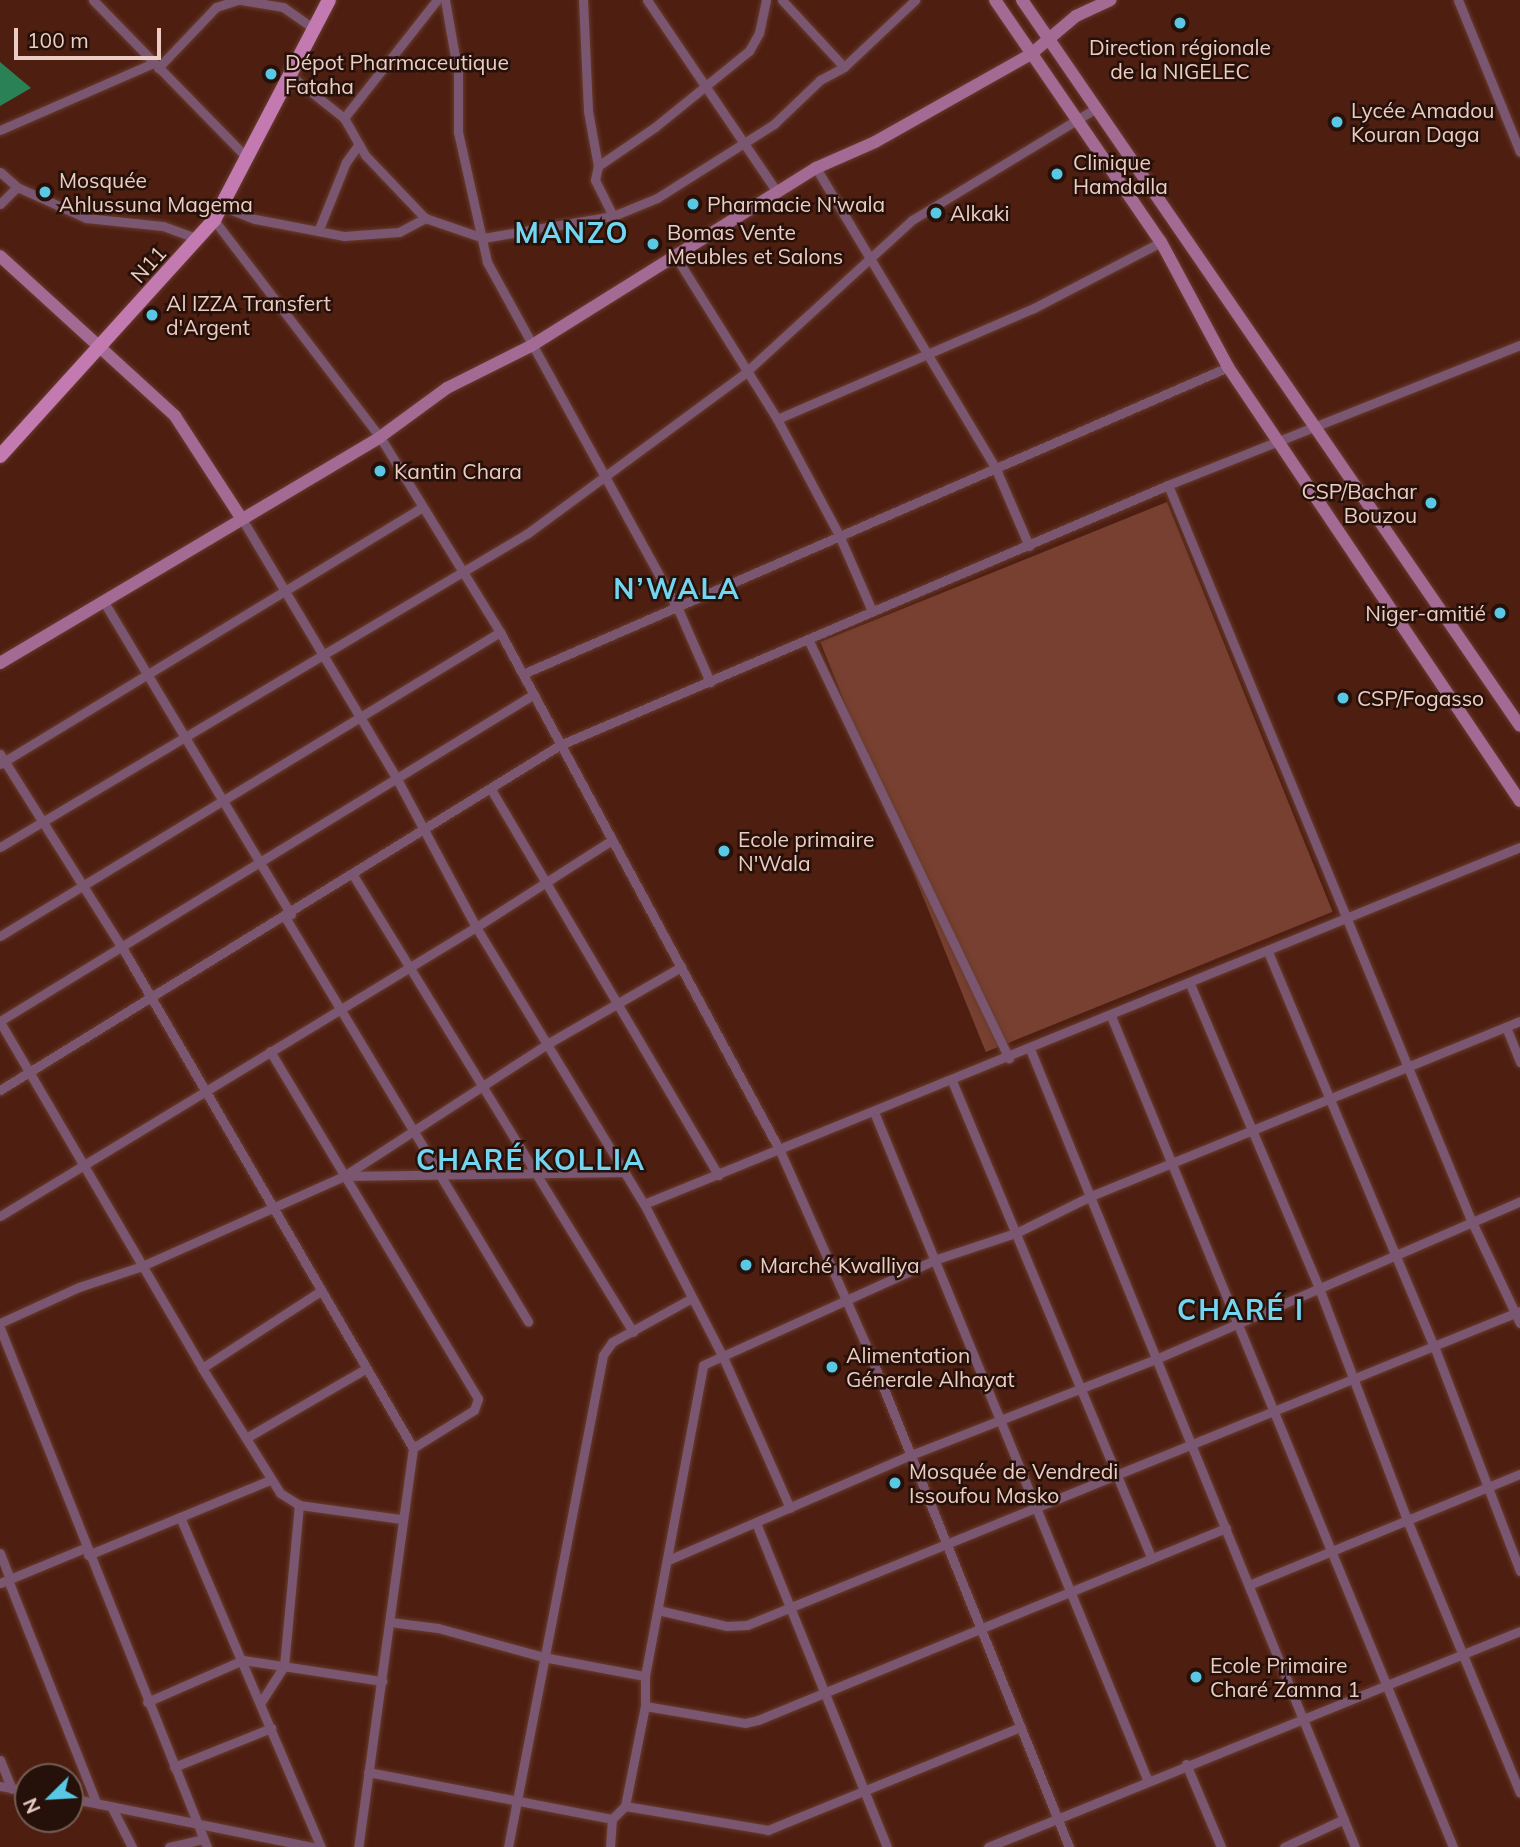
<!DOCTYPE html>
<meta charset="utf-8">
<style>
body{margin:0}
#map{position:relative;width:1520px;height:1847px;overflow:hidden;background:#4e1f11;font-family:Mulish,sans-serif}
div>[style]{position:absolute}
.green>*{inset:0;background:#784030;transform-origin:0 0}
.water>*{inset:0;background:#2b8156}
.roads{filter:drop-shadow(0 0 2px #673b2d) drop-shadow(0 0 2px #673b2d)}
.street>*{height:9px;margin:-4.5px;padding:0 4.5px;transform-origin:4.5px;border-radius:4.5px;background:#7a5670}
.secondary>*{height:12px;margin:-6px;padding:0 6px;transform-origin:6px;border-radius:6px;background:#a36b94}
.primary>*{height:14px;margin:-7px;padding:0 7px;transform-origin:7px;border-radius:7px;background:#c37ab0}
.dots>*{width:19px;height:19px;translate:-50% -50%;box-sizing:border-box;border:4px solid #26110a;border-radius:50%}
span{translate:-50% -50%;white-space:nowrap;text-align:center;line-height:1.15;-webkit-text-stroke:5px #26110a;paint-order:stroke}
.poi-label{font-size:21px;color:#eccdc3}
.left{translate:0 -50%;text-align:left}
.right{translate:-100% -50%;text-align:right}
.street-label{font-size:21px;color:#eccdc3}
.district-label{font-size:28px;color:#73d6f0;font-weight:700;letter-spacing:2px}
.north{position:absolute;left:14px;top:1763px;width:70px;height:70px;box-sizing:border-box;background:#26110a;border:2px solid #755c54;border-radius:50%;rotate:246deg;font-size:19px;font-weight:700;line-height:28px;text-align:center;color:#eccdc3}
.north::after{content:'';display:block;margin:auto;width:24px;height:32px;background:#59c8e5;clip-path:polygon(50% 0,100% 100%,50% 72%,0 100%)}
.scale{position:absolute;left:14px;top:28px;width:147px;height:32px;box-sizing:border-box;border:4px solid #eccdc3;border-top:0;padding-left:9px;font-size:21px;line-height:24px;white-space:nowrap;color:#eccdc3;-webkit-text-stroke:5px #26110a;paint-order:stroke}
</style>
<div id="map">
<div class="green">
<div style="left:1167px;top:502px;width:442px;height:374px;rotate:68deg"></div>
</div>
<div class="water">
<div style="clip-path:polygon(0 62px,31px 88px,0 106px)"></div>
</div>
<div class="roads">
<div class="street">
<div style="left:93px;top:0;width:222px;rotate:45.7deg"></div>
<div style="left:241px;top:0;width:43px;rotate:9.5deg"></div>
<div style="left:283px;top:7px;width:39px;rotate:35deg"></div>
<div style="left:445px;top:0;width:75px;rotate:80deg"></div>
<div style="left:458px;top:74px;width:58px;rotate:90deg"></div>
<div style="left:458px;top:132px;width:133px;rotate:77.4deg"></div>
<div style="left:487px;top:262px;width:396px;rotate:61.2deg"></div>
<div style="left:678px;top:609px;width:80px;rotate:66.3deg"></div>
<div style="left:583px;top:0;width:111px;rotate:87.4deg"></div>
<div style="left:588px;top:111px;width:56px;rotate:79.7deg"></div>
<div style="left:647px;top:0;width:232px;rotate:55.9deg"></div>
<div style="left:782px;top:0;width:91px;rotate:47.2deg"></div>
<div style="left:1458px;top:0;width:164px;rotate:67.8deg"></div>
<div style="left:158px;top:68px;width:84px;rotate:-46.4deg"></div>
<div style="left:216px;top:7px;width:23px;rotate:-18deg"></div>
<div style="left:291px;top:76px;width:68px;rotate:38.4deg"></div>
<div style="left:344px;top:118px;width:43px;rotate:60.4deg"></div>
<div style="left:365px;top:155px;width:87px;rotate:46.4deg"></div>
<div style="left:425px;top:218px;width:61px;rotate:19deg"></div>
<div style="left:483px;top:238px;width:132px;rotate:-9.6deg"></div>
<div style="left:613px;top:216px;width:48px;rotate:-22.2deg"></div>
<div style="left:657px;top:198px;width:138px;rotate:-32.3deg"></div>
<div style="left:774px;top:124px;width:64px;rotate:-43.7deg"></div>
<div style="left:820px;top:80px;width:27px;rotate:-28deg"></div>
<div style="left:844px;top:67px;width:98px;rotate:-43.3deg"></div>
<div style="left:344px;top:118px;width:150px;rotate:-51.8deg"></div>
<div style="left:0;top:130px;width:167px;rotate:-23.6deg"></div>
<div style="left:816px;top:168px;width:348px;rotate:59.1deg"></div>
<div style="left:995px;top:467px;width:86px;rotate:66.7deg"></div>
<div style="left:0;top:172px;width:23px;rotate:41deg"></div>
<div style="left:17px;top:187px;width:76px;rotate:24.2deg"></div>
<div style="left:86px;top:218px;width:77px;rotate:5.9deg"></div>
<div style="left:163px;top:226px;width:37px;rotate:20deg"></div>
<div style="left:0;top:204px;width:24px;rotate:-45deg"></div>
<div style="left:222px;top:206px;width:35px;rotate:22deg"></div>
<div style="left:255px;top:219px;width:91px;rotate:10.8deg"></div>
<div style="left:344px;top:236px;width:55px;rotate:-4.2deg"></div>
<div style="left:399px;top:232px;width:30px;rotate:-28deg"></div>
<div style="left:613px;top:216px;width:40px;rotate:-116.6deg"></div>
<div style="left:595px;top:180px;width:14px;rotate:-78deg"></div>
<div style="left:598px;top:166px;width:69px;rotate:-34.4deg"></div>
<div style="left:655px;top:127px;width:121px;rotate:-39deg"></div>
<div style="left:749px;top:51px;width:21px;rotate:-61deg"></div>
<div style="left:759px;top:33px;width:34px;rotate:-78deg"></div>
<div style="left:214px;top:220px;width:273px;rotate:52.6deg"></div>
<div style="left:380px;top:437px;width:229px;rotate:58.4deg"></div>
<div style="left:500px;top:632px;width:590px;rotate:61.65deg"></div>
<div style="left:780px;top:1151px;width:220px;rotate:66.1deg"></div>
<div style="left:869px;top:1352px;width:534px;rotate:68deg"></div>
<div style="left:319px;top:229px;width:72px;rotate:-68.1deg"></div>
<div style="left:346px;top:162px;width:22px;rotate:-54deg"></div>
<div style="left:674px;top:254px;width:195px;rotate:58deg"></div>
<div style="left:777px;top:419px;width:132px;rotate:61.9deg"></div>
<div style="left:839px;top:535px;width:83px;rotate:66.5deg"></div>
<div style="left:777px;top:419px;width:280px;rotate:-23.4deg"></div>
<div style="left:1034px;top:308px;width:143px;rotate:-27.5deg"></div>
<div style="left:1168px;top:485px;width:795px;rotate:67.6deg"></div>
<div style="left:1471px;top:1220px;width:114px;rotate:64.6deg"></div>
<div style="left:242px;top:519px;width:305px;rotate:59.2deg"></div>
<div style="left:398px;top:781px;width:166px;rotate:61.9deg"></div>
<div style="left:476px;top:927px;width:324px;rotate:58.8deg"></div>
<div style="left:644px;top:1204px;width:172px;rotate:62.7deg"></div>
<div style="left:723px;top:1357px;width:165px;rotate:66.1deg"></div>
<div style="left:104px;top:602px;width:364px;rotate:59.1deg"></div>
<div style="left:808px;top:639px;width:465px;rotate:64.4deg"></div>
<div style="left:525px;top:673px;width:767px;rotate:-23.52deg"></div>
<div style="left:0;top:754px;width:231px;rotate:57.8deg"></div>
<div style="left:123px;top:949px;width:577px;rotate:59.84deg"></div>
<div style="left:413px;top:1448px;width:403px;rotate:97.8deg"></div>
<div style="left:0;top:764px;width:494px;rotate:-31.3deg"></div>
<div style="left:492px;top:791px;width:446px;rotate:59.5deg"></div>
<div style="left:0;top:847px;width:614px;rotate:-30.74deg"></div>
<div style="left:528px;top:533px;width:271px;rotate:-36.4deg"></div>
<div style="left:746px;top:372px;width:225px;rotate:-42.5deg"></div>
<div style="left:912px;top:220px;width:215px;rotate:-31.3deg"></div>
<div style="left:353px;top:875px;width:536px;rotate:58.5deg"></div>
<div style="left:285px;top:917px;width:472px;rotate:59deg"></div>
<div style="left:0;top:936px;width:585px;rotate:-31.3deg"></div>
<div style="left:1268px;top:952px;width:428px;rotate:67.2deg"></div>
<div style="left:1434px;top:1346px;width:241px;rotate:69.1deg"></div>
<div style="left:1190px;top:984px;width:330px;rotate:67deg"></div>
<div style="left:1319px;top:1288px;width:248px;rotate:69.2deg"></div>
<div style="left:1407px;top:1520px;width:295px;rotate:67.5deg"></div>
<div style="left:1111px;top:1016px;width:899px;rotate:67.63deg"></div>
<div style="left:0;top:1021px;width:626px;rotate:-31.48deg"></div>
<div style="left:0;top:1022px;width:401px;rotate:59.7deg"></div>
<div style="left:202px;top:1368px;width:147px;rotate:58deg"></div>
<div style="left:280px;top:1493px;width:22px;rotate:32deg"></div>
<div style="left:299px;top:1505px;width:103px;rotate:7.8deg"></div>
<div style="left:1506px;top:1027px;width:38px;rotate:68deg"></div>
<div style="left:1030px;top:1049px;width:862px;rotate:67.84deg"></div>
<div style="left:270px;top:1051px;width:405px;rotate:59.1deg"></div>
<div style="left:478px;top:1399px;width:12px;rotate:110deg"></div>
<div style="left:474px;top:1410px;width:72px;rotate:148.1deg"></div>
<div style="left:952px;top:1081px;width:516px;rotate:67.31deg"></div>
<div style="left:0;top:1090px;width:658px;rotate:-31.64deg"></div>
<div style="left:560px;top:745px;width:661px;rotate:-23.15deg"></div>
<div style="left:1168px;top:485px;width:379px;rotate:-21.7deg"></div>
<div style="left:874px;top:1112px;width:721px;rotate:67.74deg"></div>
<div style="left:346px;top:1176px;width:278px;rotate:-0.8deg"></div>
<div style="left:644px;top:1204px;width:946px;rotate:-22.17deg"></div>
<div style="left:0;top:1216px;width:557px;rotate:-31.26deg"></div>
<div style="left:476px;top:927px;width:161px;rotate:-32.6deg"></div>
<div style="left:0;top:1323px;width:87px;rotate:-24.5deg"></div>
<div style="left:79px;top:1287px;width:66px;rotate:-18.4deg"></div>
<div style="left:142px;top:1266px;width:221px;rotate:-24deg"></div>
<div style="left:344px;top:1176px;width:242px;rotate:-33deg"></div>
<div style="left:547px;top:1044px;width:155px;rotate:-29.9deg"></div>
<div style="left:0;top:1328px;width:559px;rotate:68.26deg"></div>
<div style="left:202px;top:1368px;width:140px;rotate:-33deg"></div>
<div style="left:246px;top:1438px;width:138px;rotate:-30.1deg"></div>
<div style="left:180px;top:1517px;width:359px;rotate:66.9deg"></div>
<div style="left:756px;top:1523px;width:349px;rotate:68deg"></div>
<div style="left:0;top:1553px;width:28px;rotate:69deg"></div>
<div style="left:88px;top:1555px;width:197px;rotate:-22.4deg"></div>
<div style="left:668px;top:1560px;width:265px;rotate:-23.4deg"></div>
<div style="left:911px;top:1455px;width:265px;rotate:-21.4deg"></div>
<div style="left:1158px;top:1358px;width:395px;rotate:-23.4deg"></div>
<div style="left:8px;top:1580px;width:239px;rotate:68.4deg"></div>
<div style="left:0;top:1583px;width:92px;rotate:-22.4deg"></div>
<div style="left:1249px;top:1585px;width:293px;rotate:-22.3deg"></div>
<div style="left:658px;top:1610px;width:70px;rotate:13.2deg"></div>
<div style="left:726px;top:1626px;width:21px;rotate:-3deg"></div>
<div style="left:747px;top:1625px;width:834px;rotate:-22.11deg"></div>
<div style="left:390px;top:1622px;width:48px;rotate:7.1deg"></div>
<div style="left:438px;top:1628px;width:109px;rotate:15.4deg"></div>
<div style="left:543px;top:1657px;width:104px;rotate:10.6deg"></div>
<div style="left:147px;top:1702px;width:105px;rotate:-23.6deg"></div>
<div style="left:243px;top:1660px;width:141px;rotate:8.6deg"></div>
<div style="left:261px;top:1702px;width:43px;rotate:-57.4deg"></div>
<div style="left:284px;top:1666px;width:162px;rotate:-84.7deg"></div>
<div style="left:645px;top:1706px;width:101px;rotate:9.6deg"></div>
<div style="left:745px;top:1723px;width:13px;rotate:-13deg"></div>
<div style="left:758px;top:1720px;width:506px;rotate:-22.31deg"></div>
<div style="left:0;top:1760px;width:31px;rotate:68deg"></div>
<div style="left:1186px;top:1764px;width:90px;rotate:67.1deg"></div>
<div style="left:174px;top:1767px;width:105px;rotate:-21.9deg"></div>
<div style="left:368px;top:1772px;width:248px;rotate:10.9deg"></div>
<div style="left:0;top:1786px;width:28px;rotate:10deg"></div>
<div style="left:70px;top:1798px;width:247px;rotate:11.4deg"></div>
<div style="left:625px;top:1806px;width:145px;rotate:9.5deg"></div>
<div style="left:768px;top:1830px;width:273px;rotate:-22.2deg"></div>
<div style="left:112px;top:1808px;width:44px;rotate:62.9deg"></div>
<div style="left:169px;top:1847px;width:35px;rotate:-13deg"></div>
<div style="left:508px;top:1847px;width:501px;rotate:-79.07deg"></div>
<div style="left:603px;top:1355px;width:16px;rotate:-55deg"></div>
<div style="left:612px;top:1342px;width:91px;rotate:-28.8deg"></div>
<div style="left:610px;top:1847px;width:28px;rotate:-86deg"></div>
<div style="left:612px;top:1819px;width:18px;rotate:-45deg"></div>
<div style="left:625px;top:1806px;width:102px;rotate:-78.7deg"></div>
<div style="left:645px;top:1706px;width:30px;rotate:-90deg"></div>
<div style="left:645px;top:1676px;width:316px;rotate:-79.4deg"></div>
<div style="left:703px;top:1365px;width:254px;rotate:-24.4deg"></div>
<div style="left:934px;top:1260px;width:89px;rotate:-18.4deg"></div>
<div style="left:1018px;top:1232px;width:81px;rotate:-26.3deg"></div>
<div style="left:1091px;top:1196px;width:463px;rotate:-22.2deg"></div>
<div style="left:988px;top:1847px;width:574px;rotate:-22.1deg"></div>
<div style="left:1284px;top:1847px;width:66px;rotate:-25deg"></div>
</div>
<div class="secondary">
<div style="left:995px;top:0;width:293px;rotate:55.6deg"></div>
<div style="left:1161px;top:242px;width:142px;rotate:61.8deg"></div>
<div style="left:1228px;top:367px;width:523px;rotate:56.07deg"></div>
<div style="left:1022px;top:0;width:880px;rotate:55.55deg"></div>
<div style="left:0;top:256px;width:237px;rotate:42.4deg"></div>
<div style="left:175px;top:416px;width:123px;rotate:57deg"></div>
<div style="left:0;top:663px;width:442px;rotate:-30.7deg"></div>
<div style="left:380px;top:437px;width:83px;rotate:-36.2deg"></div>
<div style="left:447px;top:388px;width:94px;rotate:-26.6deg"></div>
<div style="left:531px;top:346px;width:336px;rotate:-32deg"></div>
<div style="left:816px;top:168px;width:64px;rotate:-23.8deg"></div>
<div style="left:875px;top:142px;width:179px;rotate:-29.4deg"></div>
<div style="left:1031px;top:54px;width:59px;rotate:-40.2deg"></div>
<div style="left:1076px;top:16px;width:38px;rotate:-25deg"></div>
</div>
<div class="primary">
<div style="left:0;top:456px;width:319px;rotate:-47.8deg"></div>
<div style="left:214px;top:220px;width:248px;rotate:-62.4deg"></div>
</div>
</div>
<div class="dots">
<div style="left:1180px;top:23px;background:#59c8e5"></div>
<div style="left:271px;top:74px;background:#59c8e5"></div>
<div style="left:1337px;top:122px;background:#59c8e5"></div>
<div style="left:1057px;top:174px;background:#59c8e5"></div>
<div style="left:45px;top:192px;background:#59c8e5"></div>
<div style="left:693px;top:204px;background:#59c8e5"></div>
<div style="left:936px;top:213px;background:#59c8e5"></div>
<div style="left:653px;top:244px;background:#59c8e5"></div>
<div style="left:152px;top:315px;background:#59c8e5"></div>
<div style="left:380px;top:471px;background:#59c8e5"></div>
<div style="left:1431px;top:503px;background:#59c8e5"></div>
<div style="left:1500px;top:613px;background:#59c8e5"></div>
<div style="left:1343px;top:698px;background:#59c8e5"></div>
<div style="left:724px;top:851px;background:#59c8e5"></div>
<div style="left:746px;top:1265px;background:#59c8e5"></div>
<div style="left:832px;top:1367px;background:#59c8e5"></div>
<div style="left:895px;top:1483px;background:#59c8e5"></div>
<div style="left:1196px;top:1677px;background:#59c8e5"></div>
</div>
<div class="poi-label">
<span style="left:1180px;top:59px">Direction régionale<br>de la NIGELEC</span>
<span class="left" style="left:285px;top:74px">Dépot Pharmaceutique<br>Fataha</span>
<span class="left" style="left:1351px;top:122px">Lycée Amadou<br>Kouran Daga</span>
<span class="left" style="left:1073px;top:174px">Clinique<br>Hamdalla</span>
<span class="left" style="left:59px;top:192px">Mosquée<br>Ahlussuna Magema</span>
<span class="left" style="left:707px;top:204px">Pharmacie N'wala</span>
<span class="left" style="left:950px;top:213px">Alkaki</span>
<span class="left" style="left:667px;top:244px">Bomas Vente<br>Meubles et Salons</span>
<span class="left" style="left:166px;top:315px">Al IZZA Transfert<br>d'Argent</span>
<span class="left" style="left:394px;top:471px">Kantin Chara</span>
<span class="right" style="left:1417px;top:503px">CSP/Bachar<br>Bouzou</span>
<span class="right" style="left:1486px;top:613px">Niger-amitié</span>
<span class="left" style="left:1357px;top:698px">CSP/Fogasso</span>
<span class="left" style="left:738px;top:851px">Ecole primaire<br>N'Wala</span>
<span class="left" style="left:760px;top:1265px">Marché Kwalliya</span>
<span class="left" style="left:846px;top:1367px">Alimentation<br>Génerale Alhayat</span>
<span class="left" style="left:909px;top:1483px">Mosquée de Vendredi<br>Issoufou Masko</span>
<span class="left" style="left:1210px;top:1677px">Ecole Primaire<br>Charé Zamna 1</span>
</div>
<div class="street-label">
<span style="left:148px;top:264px;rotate:-48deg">N11</span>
</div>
<div class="district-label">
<span style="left:572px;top:233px">MANZO</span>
<span style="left:677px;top:589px">N’WALA</span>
<span style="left:531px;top:1160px">CHARÉ KOLLIA</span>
<span style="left:1241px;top:1310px">CHARÉ I</span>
</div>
<div class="north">N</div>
<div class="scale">100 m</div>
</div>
